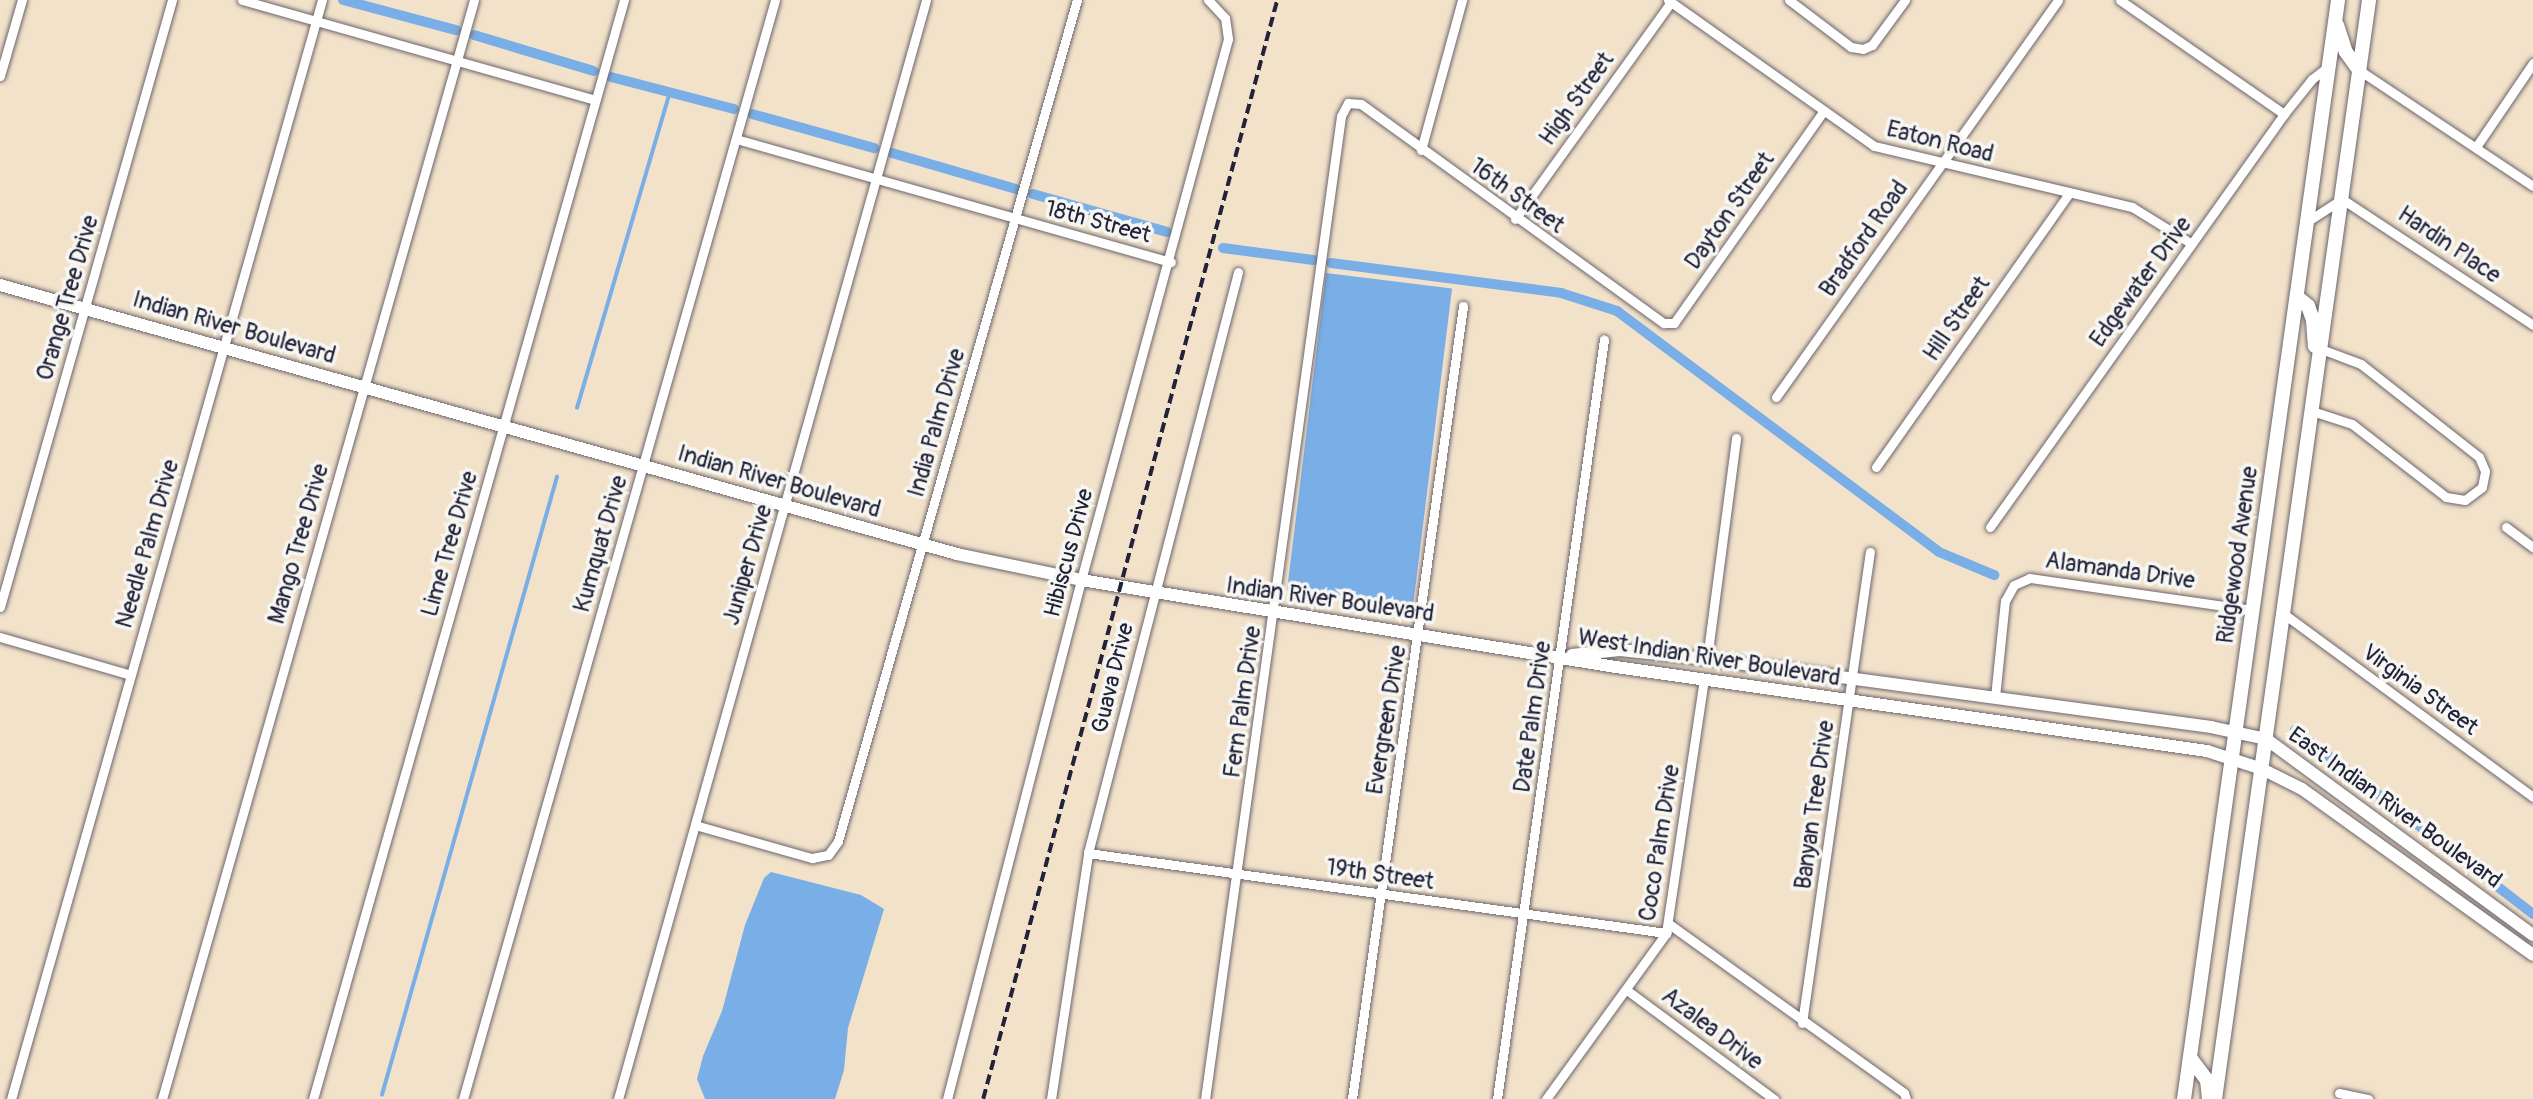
<!DOCTYPE html>
<style>
body{margin:0}
#map{position:relative;width:2533px;height:1099px;overflow:hidden;background:#f3e2ca;font-family:Pangolin,sans-serif}
div>[style]{position:absolute}
.water>*{inset:0;background:#7aaee7;transform-origin:0 0}
.stream>*{height:3.5px;margin:-1.75px;padding:0 1.75px;transform-origin:1.75px;border-radius:1.75px;background:#7aaee7}
.canal>*{height:10px;margin:-5px;padding:0 5px;transform-origin:5px;border-radius:5px;background:#7aaee7}
.roads{filter:drop-shadow(0 0 2px #6b656d) drop-shadow(0 0 2px #6b656d)}
.street>*{height:9px;margin:-4.5px;padding:0 4.5px;transform-origin:4.5px;border-radius:4.5px;background:#fff}
.secondary>*{height:12px;margin:-6px;padding:0 6px;transform-origin:6px;border-radius:6px;background:#fff}
.primary>*{height:14px;margin:-7px;padding:0 7px;transform-origin:7px;border-radius:7px;background:#fff}
.rail>*{height:3.5px;margin-top:-1.75px;transform-origin:0;background:repeating-linear-gradient(90deg,#22223b 0 10px,transparent 0 15px)}
span{translate:-50% -50%;white-space:nowrap;text-align:center;line-height:1.15;-webkit-text-stroke:7px #f6f6f2;paint-order:stroke}
.street-label{font-size:23px;color:#22223b}
</style>
<div id="map">
<div class="water">
<div style="left:1326px;top:273px;width:127px;height:320px;rotate:7deg"></div>
<div style="clip-path:polygon(771px 872px,861px 895px,884px 909px,848px 1028px,844px 1070px,835px 1099px,705px 1099px,697px 1079px,703px 1056px,722px 1011px,745px 925px,764px 878px)"></div>
</div>
<div class="stream">
<div style="left:577px;top:408px;width:329px;rotate:-73.6deg"></div>
<div style="left:382px;top:1095px;width:642px;rotate:-74.19deg"></div>
</div>
<div class="canal">
<div style="left:343px;top:0;width:117px;rotate:14.9deg"></div>
<div style="left:474px;top:35px;width:125px;rotate:16.7deg"></div>
<div style="left:611px;top:77px;width:127px;rotate:14.6deg"></div>
<div style="left:752px;top:114px;width:127px;rotate:15.6deg"></div>
<div style="left:892px;top:153px;width:129px;rotate:16.2deg"></div>
<div style="left:1033px;top:194px;width:139px;rotate:15.8deg"></div>
<div style="left:1223px;top:248px;width:91px;rotate:7.6deg"></div>
<div style="left:1331px;top:263px;width:232px;rotate:7.4deg"></div>
<div style="left:1561px;top:293px;width:59px;rotate:17.8deg"></div>
<div style="left:1617px;top:311px;width:402px;rotate:36.8deg"></div>
<div style="left:1939px;top:552px;width:60px;rotate:22.7deg"></div>
<div style="left:2295px;top:730px;width:301px;rotate:37.7deg"></div>
</div>
<div class="roads">
<div class="street">
<div style="left:242px;top:0;width:367px;rotate:15.8deg"></div>
<div style="left:1668px;top:0;width:252px;rotate:35.3deg"></div>
<div style="left:1874px;top:146px;width:265px;rotate:13.3deg"></div>
<div style="left:2132px;top:207px;width:70px;rotate:31.7deg"></div>
<div style="left:1789px;top:0;width:78px;rotate:37.2deg"></div>
<div style="left:1851px;top:47px;width:12px;rotate:9deg"></div>
<div style="left:1863px;top:49px;width:10px;rotate:-24deg"></div>
<div style="left:1872px;top:45px;width:56px;rotate:-53.7deg"></div>
<div style="left:2120px;top:0;width:200px;rotate:34.8deg"></div>
<div style="left:2359px;top:70px;width:209px;rotate:33.7deg"></div>
<div style="left:0;top:76px;width:79px;rotate:-73.9deg"></div>
<div style="left:736px;top:139px;width:452px;rotate:15.8deg"></div>
<div style="left:2476px;top:147px;width:102px;rotate:-55.8deg"></div>
<div style="left:1421px;top:150px;width:156px;rotate:-74.7deg"></div>
<div style="left:1515px;top:219px;width:267px;rotate:-54.3deg"></div>
<div style="left:2308px;top:221px;width:40px;rotate:-32.9deg"></div>
<div style="left:2342px;top:199px;width:229px;rotate:33.4deg"></div>
<div style="left:1776px;top:397px;width:487px;rotate:-54.6deg"></div>
<div style="left:2312px;top:411px;width:42px;rotate:18deg"></div>
<div style="left:2352px;top:424px;width:119px;rotate:37.8deg"></div>
<div style="left:2446px;top:497px;width:19px;rotate:9deg"></div>
<div style="left:2465px;top:500px;width:21px;rotate:-37deg"></div>
<div style="left:2482px;top:487px;width:16px;rotate:-79deg"></div>
<div style="left:2485px;top:471px;width:15px;rotate:-113deg"></div>
<div style="left:2479px;top:457px;width:150px;rotate:-141.8deg"></div>
<div style="left:2361px;top:364px;width:43px;rotate:-159.4deg"></div>
<div style="left:1876px;top:467px;width:335px;rotate:-54.8deg"></div>
<div style="left:1990px;top:527px;width:507px;rotate:-54.55deg"></div>
<div style="left:2284px;top:114px;width:45px;rotate:-51.3deg"></div>
<div style="left:2312px;top:79px;width:20px;rotate:-37deg"></div>
<div style="left:2506px;top:527px;width:34px;rotate:37deg"></div>
<div style="left:0;top:607px;width:631px;rotate:-74.18deg"></div>
<div style="left:2284px;top:614px;width:309px;rotate:36.3deg"></div>
<div style="left:0;top:637px;width:136px;rotate:16.2deg"></div>
<div style="left:1707px;top:659px;width:223px;rotate:-82.5deg"></div>
<div style="left:1995px;top:697px;width:97px;rotate:-84.1deg"></div>
<div style="left:2005px;top:601px;width:18px;rotate:-61deg"></div>
<div style="left:2014px;top:585px;width:17px;rotate:-24deg"></div>
<div style="left:2030px;top:578px;width:225px;rotate:8.2deg"></div>
<div style="left:695px;top:825px;width:122px;rotate:15.8deg"></div>
<div style="left:812px;top:858px;width:16px;rotate:-11deg"></div>
<div style="left:828px;top:855px;width:17px;rotate:-54deg"></div>
<div style="left:838px;top:841px;width:874px;rotate:-74.14deg"></div>
<div style="left:1088px;top:853px;width:584px;rotate:7.88deg"></div>
<div style="left:1669px;top:924px;width:289px;rotate:35.7deg"></div>
<div style="left:1904px;top:1093px;width:6px;rotate:72deg"></div>
<div style="left:1628px;top:991px;width:182px;rotate:36.5deg"></div>
<div style="left:1802px;top:1023px;width:476px;rotate:-81.8deg"></div>
<div style="left:2339px;top:1093px;width:30px;rotate:12deg"></div>
<div style="left:11px;top:1099px;width:1142px;rotate:-74.2deg"></div>
<div style="left:162px;top:1099px;width:1142px;rotate:-74.15deg"></div>
<div style="left:313px;top:1099px;width:1142px;rotate:-74.2deg"></div>
<div style="left:463px;top:1099px;width:1142px;rotate:-74.15deg"></div>
<div style="left:618px;top:1099px;width:1141px;rotate:-74.34deg"></div>
<div style="left:947px;top:1099px;width:536px;rotate:-75.52deg"></div>
<div style="left:1081px;top:580px;width:561px;rotate:-74.8deg"></div>
<div style="left:1228px;top:39px;width:21px;rotate:-98deg"></div>
<div style="left:1225px;top:18px;width:25px;rotate:-133deg"></div>
<div style="left:1051px;top:1099px;width:249px;rotate:-81.4deg"></div>
<div style="left:1088px;top:853px;width:600px;rotate:-75.52deg"></div>
<div style="left:1205px;top:1099px;width:992px;rotate:-82.12deg"></div>
<div style="left:1341px;top:116px;width:15px;rotate:-62deg"></div>
<div style="left:1348px;top:103px;width:13px;rotate:4deg"></div>
<div style="left:1361px;top:104px;width:374px;rotate:35.9deg"></div>
<div style="left:1664px;top:323px;width:10px"></div>
<div style="left:1674px;top:323px;width:257px;rotate:-54.8deg"></div>
<div style="left:1352px;top:1099px;width:801px;rotate:-82.03deg"></div>
<div style="left:1497px;top:1099px;width:767px;rotate:-81.98deg"></div>
<div style="left:1546px;top:1099px;width:205px;rotate:-54.1deg"></div>
<div style="left:1666px;top:933px;width:256px;rotate:-81.5deg"></div>
</div>
<div class="secondary">
<div style="left:0;top:285px;width:994px;rotate:15.7deg"></div>
<div style="left:957px;top:554px;width:127px;rotate:11.8deg"></div>
<div style="left:1081px;top:580px;width:542px;rotate:9.24deg"></div>
<div style="left:1616px;top:667px;width:597px;rotate:8.09deg"></div>
<div style="left:2207px;top:751px;width:58px;rotate:18.1deg"></div>
<div style="left:2262px;top:769px;width:45px;rotate:26.6deg"></div>
<div style="left:2302px;top:789px;width:284px;rotate:35.7deg"></div>
<div style="left:1572px;top:655px;width:48px;rotate:-5.9deg"></div>
<div style="left:1620px;top:650px;width:87px;rotate:5.9deg"></div>
<div style="left:1707px;top:659px;width:509px;rotate:7.68deg"></div>
<div style="left:2211px;top:727px;width:56px;rotate:12.3deg"></div>
<div style="left:2266px;top:739px;width:331px;rotate:36.3deg"></div>
</div>
<div class="primary">
<div style="left:2337px;top:25px;width:28px;rotate:72deg"></div>
<div style="left:2346px;top:52px;width:22px;rotate:54deg"></div>
<div style="left:2297px;top:297px;width:14px;rotate:39deg"></div>
<div style="left:2308px;top:306px;width:15px;rotate:70deg"></div>
<div style="left:2313px;top:320px;width:26px;rotate:86deg"></div>
<div style="left:2191px;top:1059px;width:26px;rotate:53deg"></div>
<div style="left:2207px;top:1080px;width:19px;rotate:84deg"></div>
<div style="left:2184px;top:1099px;width:1110px;rotate:-82.02deg"></div>
<div style="left:2215px;top:1099px;width:1110px;rotate:-82.02deg"></div>
</div>
</div>
<div class="rail">
<div style="left:983px;top:1099px;width:1138px;rotate:-75.02deg"></div>
</div>
<div class="street-label">
<span style="left:1577px;top:99px;rotate:-54deg">High Street</span>
<span style="left:1940px;top:142px;rotate:14deg">Eaton Road</span>
<span style="left:1517px;top:196px;rotate:36deg">16th Street</span>
<span style="left:1730px;top:211px;rotate:-55deg">Dayton Street</span>
<span style="left:1098px;top:222px;rotate:15deg">18th Street</span>
<span style="left:1864px;top:239px;rotate:-55deg">Bradford Road</span>
<span style="left:2449px;top:245px;rotate:34deg">Hardin Place</span>
<span style="left:2141px;top:282px;rotate:-54deg">Edgewater Drive</span>
<span style="left:68px;top:298px;rotate:-74deg">Orange Tree Drive</span>
<span style="left:1957px;top:319px;rotate:-55deg">Hill Street</span>
<span style="left:234px;top:328px;rotate:16deg">Indian River Boulevard</span>
<span style="left:937px;top:423px;rotate:-74deg">India Palm Drive</span>
<span style="left:779px;top:482px;rotate:16deg">Indian River Boulevard</span>
<span style="left:148px;top:544px;rotate:-74deg">Needle Palm Drive</span>
<span style="left:299px;top:544px;rotate:-74deg">Mango Tree Drive</span>
<span style="left:450px;top:544px;rotate:-74deg">Lime Tree Drive</span>
<span style="left:601px;top:544px;rotate:-74deg">Kumquat Drive</span>
<span style="left:1069px;top:553px;rotate:-75deg">Hibiscus Drive</span>
<span style="left:2238px;top:555px;rotate:-82deg">Ridgewood Avenue</span>
<span style="left:748px;top:565px;rotate:-74deg">Juniper Drive</span>
<span style="left:2120px;top:571px;rotate:8deg">Alamanda Drive</span>
<span style="left:1330px;top:600px;rotate:8deg">Indian River Boulevard</span>
<span style="left:1709px;top:658px;rotate:9deg">West Indian River Boulevard</span>
<span style="left:1113px;top:678px;rotate:-76deg">Guava Drive</span>
<span style="left:2420px;top:690px;rotate:36deg">Virginia Street</span>
<span style="left:1243px;top:702px;rotate:-82deg">Fern Palm Drive</span>
<span style="left:1533px;top:717px;rotate:-82deg">Date Palm Drive</span>
<span style="left:1387px;top:720px;rotate:-81deg">Evergreen Drive</span>
<span style="left:1815px;top:805px;rotate:-82deg">Banyan Tree Drive</span>
<span style="left:2395px;top:808px;rotate:36deg">East Indian River Boulevard</span>
<span style="left:1660px;top:843px;rotate:-81deg">Coco Palm Drive</span>
<span style="left:1380px;top:875px;rotate:8deg">19th Street</span>
<span style="left:1712px;top:1029px;rotate:37deg">Azalea Drive</span>
</div>
</div>
